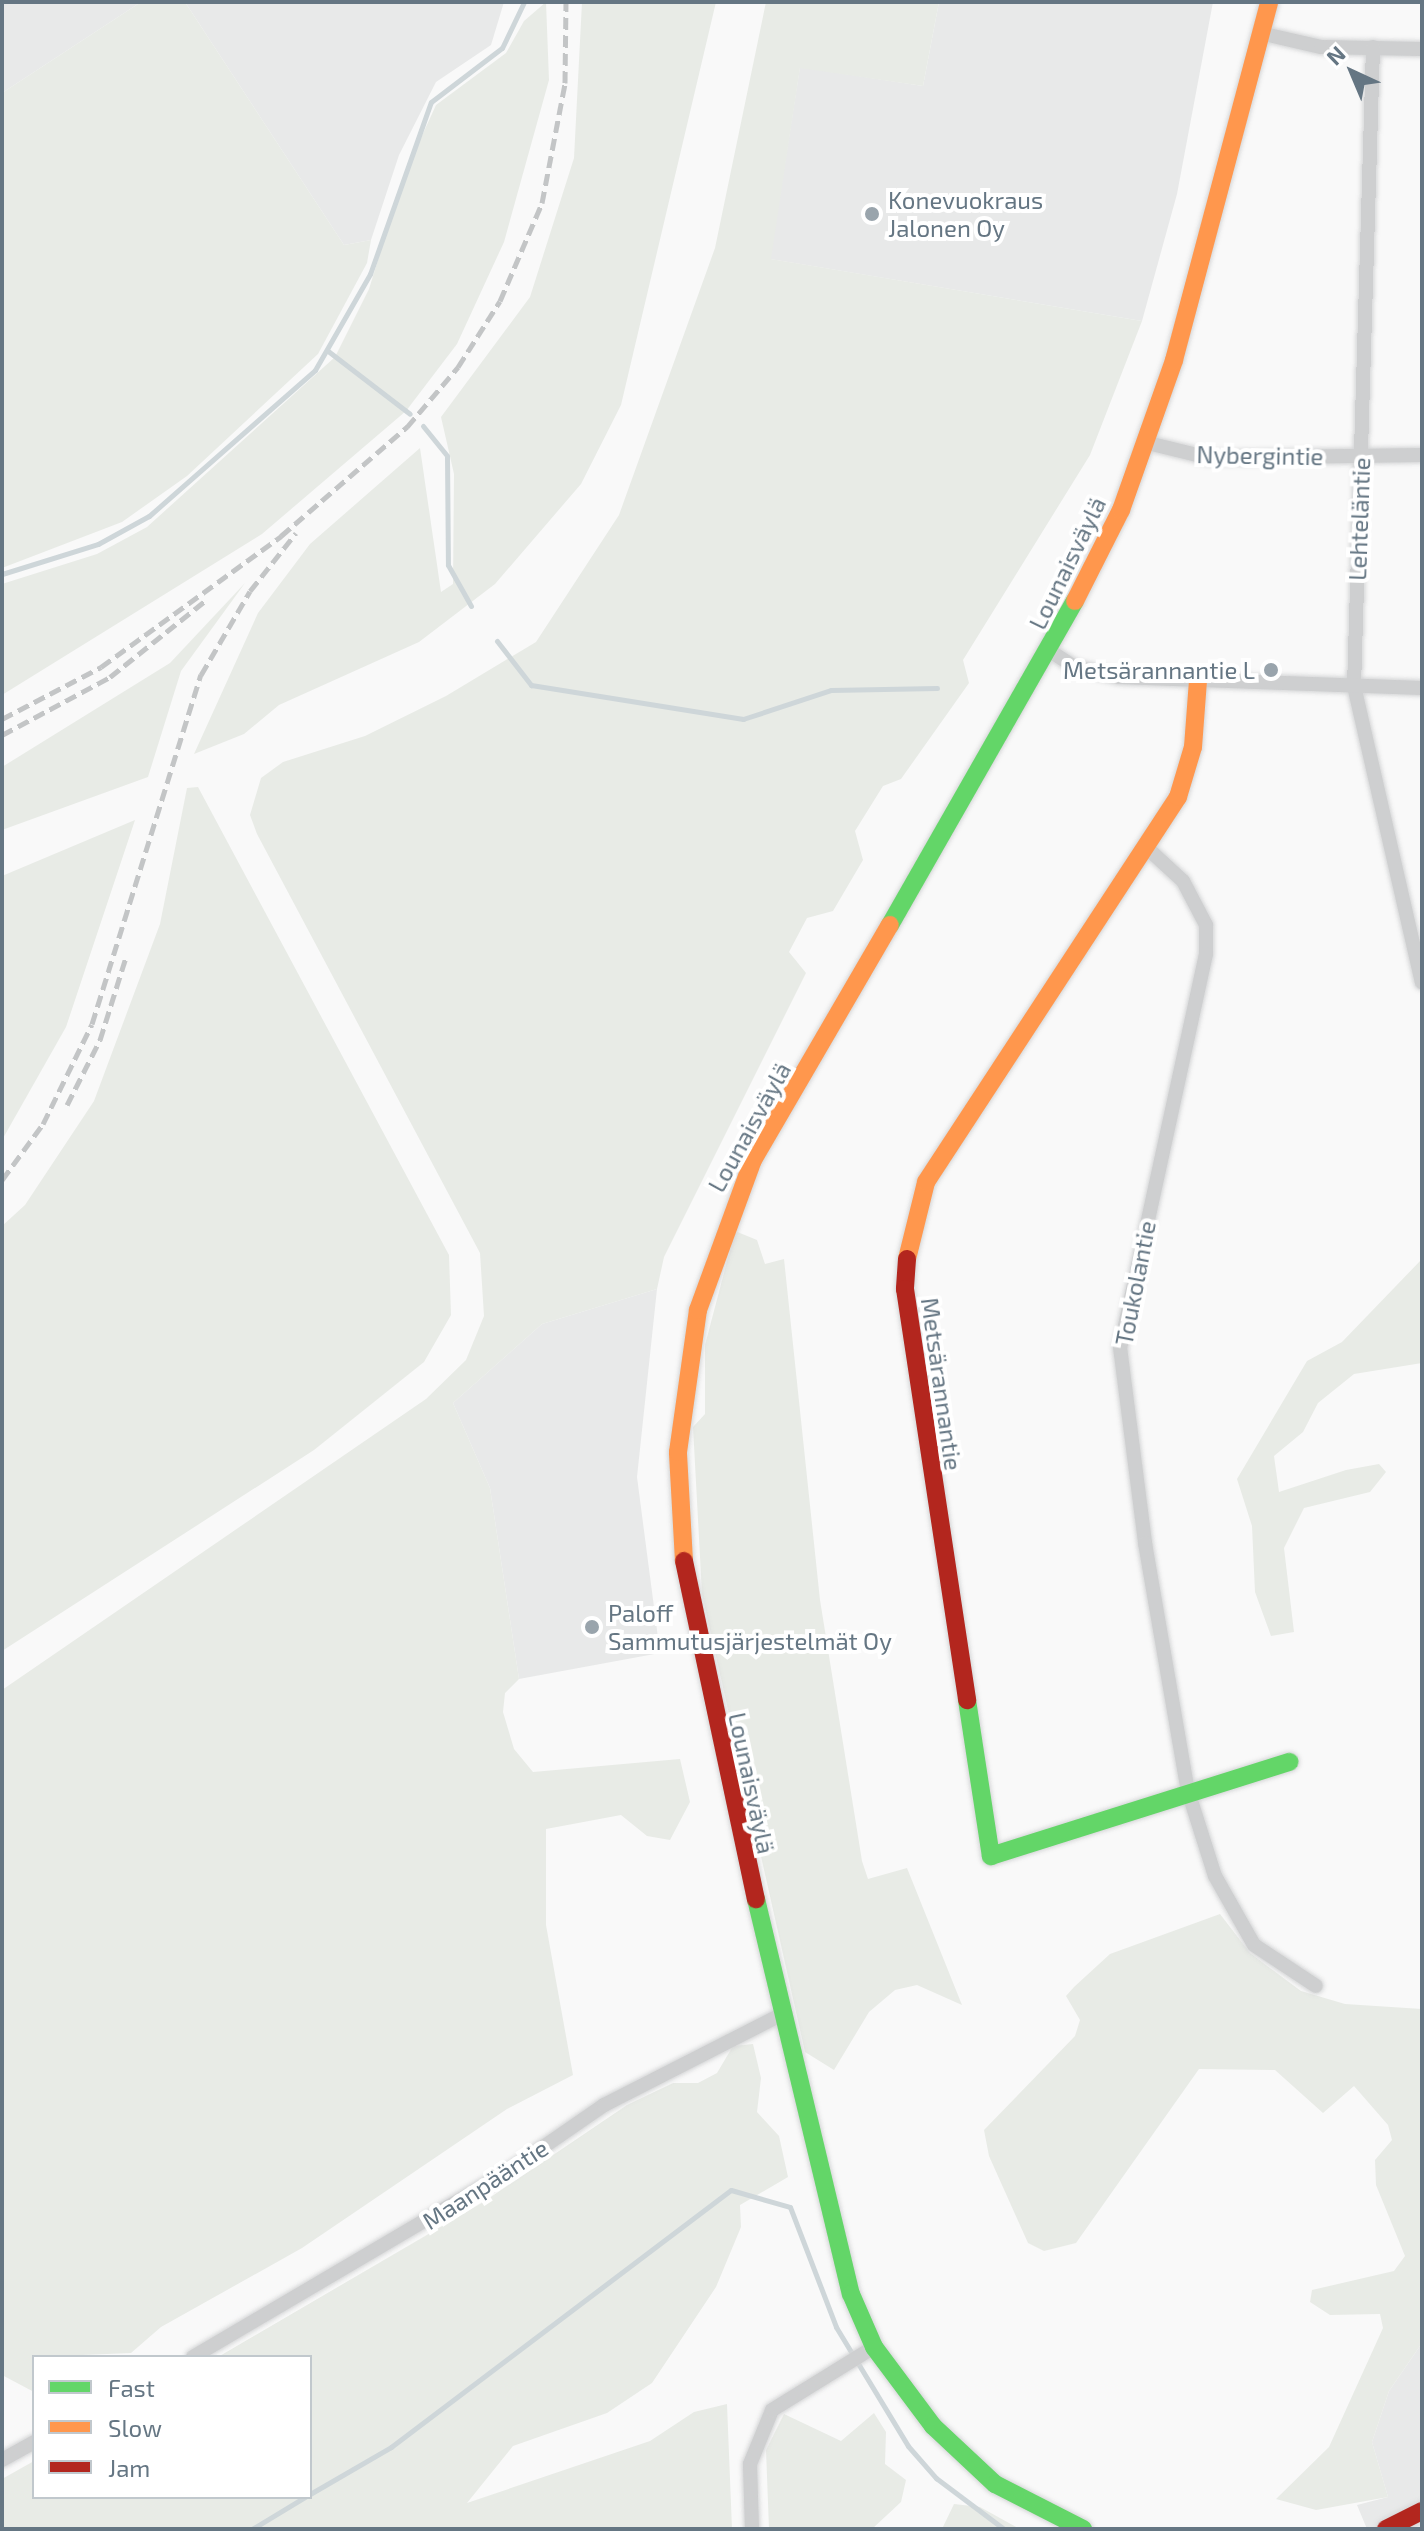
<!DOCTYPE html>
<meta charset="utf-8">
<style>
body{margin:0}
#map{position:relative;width:1424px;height:2531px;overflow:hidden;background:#f9f9f9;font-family:"Exo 2",sans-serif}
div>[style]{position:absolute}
.built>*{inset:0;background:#e8e9e9}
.green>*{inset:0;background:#e8ebe6}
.stream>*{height:5px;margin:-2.5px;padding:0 2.5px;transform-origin:2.5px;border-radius:2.5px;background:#ced6d9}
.roads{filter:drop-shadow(0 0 2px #d5d6d7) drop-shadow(0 0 2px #d5d6d7)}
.street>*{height:14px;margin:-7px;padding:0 7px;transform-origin:7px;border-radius:7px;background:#cecfd0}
.fast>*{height:18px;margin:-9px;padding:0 9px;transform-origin:9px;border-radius:9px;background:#63d668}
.slow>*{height:18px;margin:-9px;padding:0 9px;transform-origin:9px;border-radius:9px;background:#ff974d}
.jam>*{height:18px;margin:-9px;padding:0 9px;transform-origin:9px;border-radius:9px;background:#b3261e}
.rail>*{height:5px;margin-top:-2.5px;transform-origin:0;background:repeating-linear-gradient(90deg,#c3c5c6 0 12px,transparent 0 18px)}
.dots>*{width:22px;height:22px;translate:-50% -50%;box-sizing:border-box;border:4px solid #fff;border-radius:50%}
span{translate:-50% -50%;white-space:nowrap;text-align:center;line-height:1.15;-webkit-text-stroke:8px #fff;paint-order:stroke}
.poi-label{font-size:24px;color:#657683}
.left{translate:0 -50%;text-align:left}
.right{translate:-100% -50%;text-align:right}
.street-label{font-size:24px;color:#657683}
.frame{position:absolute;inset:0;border:4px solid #657683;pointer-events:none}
.legend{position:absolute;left:32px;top:2355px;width:280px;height:144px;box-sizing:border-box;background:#fff;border:2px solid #c1c8cd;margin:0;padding:10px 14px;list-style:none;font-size:24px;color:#657683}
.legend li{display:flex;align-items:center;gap:16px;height:40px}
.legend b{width:40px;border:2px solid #c1c8cd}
.north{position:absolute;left:1312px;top:32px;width:80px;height:80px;-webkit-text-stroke:6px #fff;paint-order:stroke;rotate:316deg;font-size:22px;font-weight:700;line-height:32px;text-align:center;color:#657683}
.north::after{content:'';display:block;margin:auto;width:28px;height:36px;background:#657683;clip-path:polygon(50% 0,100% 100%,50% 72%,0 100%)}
</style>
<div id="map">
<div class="built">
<div style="clip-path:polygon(2px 2px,141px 2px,2px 93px)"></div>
<div style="clip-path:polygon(185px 2px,504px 2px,491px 45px,436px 82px,399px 155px,371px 240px,344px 245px)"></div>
<div style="clip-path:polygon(939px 2px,1213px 2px,1177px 194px,1142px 321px,770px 259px,800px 67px,923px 86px)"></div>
<div style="clip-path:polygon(657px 1289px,637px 1477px,660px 1653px,519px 1679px,490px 1488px,453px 1403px,542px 1324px)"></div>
<div style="clip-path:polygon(1422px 2343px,1422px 2529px,1367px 2529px,1357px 2505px,1388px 2497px,1372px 2442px,1389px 2391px)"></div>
</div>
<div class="green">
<div style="clip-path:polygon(141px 2px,185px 2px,344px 245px,371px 240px,367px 263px,318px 354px,187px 476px,122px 522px,2px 568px,2px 93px)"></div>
<div style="clip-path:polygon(546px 2px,549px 80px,504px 242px,457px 344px,406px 411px,262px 534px,2px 695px,2px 584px,97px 554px,147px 527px,335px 357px,369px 289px,405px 173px,436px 105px,506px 53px,524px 21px)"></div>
<div style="clip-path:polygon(582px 2px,716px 2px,621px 405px,581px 484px,495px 584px,419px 642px,279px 705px,244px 734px,194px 754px,258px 613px,310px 544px,420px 448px,441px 592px,453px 584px,454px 474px,441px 417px,530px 297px,574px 158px)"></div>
<div style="clip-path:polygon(766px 2px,939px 2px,923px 86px,800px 68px,771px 259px,1142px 321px,1090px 455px,963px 660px,969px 683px,901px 779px,883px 786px,855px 831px,863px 860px,833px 911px,807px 918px,789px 952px,806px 973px,664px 1257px,657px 1289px,542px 1324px,453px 1403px,490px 1488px,519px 1679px,505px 1693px,503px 1712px,514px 1749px,533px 1772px,680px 1759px,690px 1802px,670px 1840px,647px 1836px,621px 1815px,546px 1829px,546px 1925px,573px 2075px,507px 2109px,302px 2248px,161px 2327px,131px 2353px,34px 2357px,34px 2392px,2px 2375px,2px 1690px,426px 1399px,466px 1360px,484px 1316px,480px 1253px,257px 834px,250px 815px,261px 778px,283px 762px,365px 736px,446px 696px,536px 642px,619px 515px,715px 248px)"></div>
<div style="clip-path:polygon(245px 583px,181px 671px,148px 777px,2px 830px,2px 767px,170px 663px)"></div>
<div style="clip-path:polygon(198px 787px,449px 1255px,451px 1315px,424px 1362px,314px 1450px,2px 1651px,2px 1226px,25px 1205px,94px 1101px,160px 924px,187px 788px)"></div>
<div style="clip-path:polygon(135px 820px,66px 1027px,2px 1140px,2px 876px)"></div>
<div style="clip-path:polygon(735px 1231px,757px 1240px,765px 1264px,784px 1259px,820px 1600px,862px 1861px,868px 1879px,907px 1868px,962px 2005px,917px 1985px,895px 1990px,869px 2012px,834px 2070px,805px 2052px,702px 1594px,693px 1427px,705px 1414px,705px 1345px)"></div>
<div style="clip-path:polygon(1421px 1260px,1422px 1363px,1354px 1374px,1318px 1403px,1303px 1432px,1274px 1456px,1279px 1492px,1346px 1470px,1379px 1464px,1386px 1472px,1370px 1492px,1304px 1508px,1284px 1548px,1294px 1632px,1271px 1636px,1255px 1592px,1252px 1526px,1237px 1479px,1307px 1361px,1342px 1342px)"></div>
<div style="clip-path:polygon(1220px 1914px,1250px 1953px,1301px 1991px,1345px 2004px,1422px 2009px,1422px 2343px,1389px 2391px,1372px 2442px,1388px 2497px,1316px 2510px,1276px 2499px,1329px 2447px,1383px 2328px,1380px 2314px,1330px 2315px,1310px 2302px,1312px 2290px,1394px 2271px,1405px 2256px,1376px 2185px,1375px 2160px,1392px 2140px,1388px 2125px,1354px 2086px,1323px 2113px,1275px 2070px,1199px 2069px,1076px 2243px,1044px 2251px,1028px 2243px,989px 2156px,984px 2130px,1075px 2036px,1080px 2020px,1066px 1996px,1074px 1987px,1110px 1954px)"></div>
<div style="clip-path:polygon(753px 2044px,761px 2078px,757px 2112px,779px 2136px,788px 2177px,740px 2205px,741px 2227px,716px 2287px,652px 2383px,607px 2413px,513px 2446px,467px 2503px,650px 2441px,694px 2412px,727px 2404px,732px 2529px,2px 2529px,2px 2479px,34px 2461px,34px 2497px,310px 2497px,310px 2357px,218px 2357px,485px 2201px,627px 2105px,673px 2083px,698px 2083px,717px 2073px,733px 2046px)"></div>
<div style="clip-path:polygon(874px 2413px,886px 2432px,885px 2464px,906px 2480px,901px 2502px,872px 2529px,769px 2529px,766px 2450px,784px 2414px,841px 2441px)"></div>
<div style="clip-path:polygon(954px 2504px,980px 2507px,1020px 2529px,942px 2529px)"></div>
</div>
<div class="stream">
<div style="left:328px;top:351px;width:103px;rotate:37.5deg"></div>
<div style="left:423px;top:426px;width:38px;rotate:51deg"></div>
<div style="left:447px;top:456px;width:109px;rotate:89.5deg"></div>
<div style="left:448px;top:565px;width:47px;rotate:60.7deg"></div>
<div style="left:2px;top:574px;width:101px;rotate:-17.4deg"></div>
<div style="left:98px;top:544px;width:58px;rotate:-28.8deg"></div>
<div style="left:149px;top:516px;width:221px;rotate:-41.3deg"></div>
<div style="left:315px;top:370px;width:111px;rotate:-60.2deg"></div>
<div style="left:370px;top:274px;width:182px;rotate:-70.5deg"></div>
<div style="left:431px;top:102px;width:89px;rotate:-37.3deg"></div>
<div style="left:502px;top:48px;width:51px;rotate:-64.4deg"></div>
<div style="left:497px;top:641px;width:56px;rotate:52.3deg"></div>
<div style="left:531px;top:685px;width:215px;rotate:9.1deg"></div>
<div style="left:743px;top:719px;width:93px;rotate:-18.2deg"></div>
<div style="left:831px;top:690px;width:106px;rotate:-1.1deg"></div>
<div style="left:310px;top:2494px;width:94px;rotate:-30.1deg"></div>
<div style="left:391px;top:2447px;width:426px;rotate:-37.1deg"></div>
<div style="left:731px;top:2190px;width:61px;rotate:16.1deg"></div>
<div style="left:790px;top:2207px;width:129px;rotate:69deg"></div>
<div style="left:836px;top:2327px;width:139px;rotate:58.8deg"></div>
<div style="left:908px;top:2446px;width:43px;rotate:48.8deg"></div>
<div style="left:936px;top:2478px;width:85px;rotate:36.9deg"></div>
<div style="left:252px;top:2529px;width:62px;rotate:-31.1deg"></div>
</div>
<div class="roads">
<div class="street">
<div style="left:1260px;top:33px;width:63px;rotate:12.9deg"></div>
<div style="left:1321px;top:47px;width:101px;rotate:1.1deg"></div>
<div style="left:1373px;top:47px;width:639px;rotate:91.7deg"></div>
<div style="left:1354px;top:686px;width:304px;rotate:77.1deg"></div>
<div style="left:1148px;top:443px;width:63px;rotate:13.8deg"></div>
<div style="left:1209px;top:458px;width:213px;rotate:-0.8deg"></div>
<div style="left:1050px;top:651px;width:30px;rotate:33deg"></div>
<div style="left:1075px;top:667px;width:45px;rotate:12.8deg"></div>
<div style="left:1119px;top:677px;width:303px;rotate:2.1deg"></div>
<div style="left:1146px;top:847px;width:50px;rotate:42.6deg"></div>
<div style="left:1183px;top:881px;width:50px;rotate:62.4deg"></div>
<div style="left:1206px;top:925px;width:29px;rotate:90deg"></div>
<div style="left:1206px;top:954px;width:402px;rotate:102.3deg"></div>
<div style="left:1120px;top:1347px;width:198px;rotate:82.7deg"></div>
<div style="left:1145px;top:1543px;width:252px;rotate:80.2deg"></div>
<div style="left:1188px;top:1791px;width:89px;rotate:72.4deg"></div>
<div style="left:1215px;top:1876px;width:79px;rotate:60.5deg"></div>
<div style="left:1254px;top:1945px;width:74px;rotate:33.5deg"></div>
<div style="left:193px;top:2357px;width:364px;rotate:-30.5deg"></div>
<div style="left:507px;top:2172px;width:118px;rotate:-34.6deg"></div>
<div style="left:604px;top:2105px;width:196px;rotate:-27deg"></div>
<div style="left:2px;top:2460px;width:37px;rotate:-29deg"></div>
<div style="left:752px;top:2529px;width:65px;rotate:-91.8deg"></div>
<div style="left:750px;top:2464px;width:58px;rotate:-67.8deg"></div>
<div style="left:772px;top:2410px;width:120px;rotate:-31.7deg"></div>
</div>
<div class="fast">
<div style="left:890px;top:925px;width:373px;rotate:-60.3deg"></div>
<div style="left:967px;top:1700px;width:158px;rotate:81.3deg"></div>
<div style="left:991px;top:1856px;width:313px;rotate:-17.5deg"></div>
<div style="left:756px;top:1899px;width:406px;rotate:76.5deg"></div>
<div style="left:851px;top:2294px;width:58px;rotate:66.5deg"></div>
<div style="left:874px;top:2347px;width:99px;rotate:53.2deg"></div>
<div style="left:933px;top:2426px;width:85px;rotate:43.1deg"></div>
<div style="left:995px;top:2484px;width:99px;rotate:27.1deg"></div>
</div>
<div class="slow">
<div style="left:1075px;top:601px;width:102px;rotate:-63.2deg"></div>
<div style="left:1121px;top:510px;width:159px;rotate:-70.5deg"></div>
<div style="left:1174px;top:360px;width:370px;rotate:-75.1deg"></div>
<div style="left:907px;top:1259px;width:79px;rotate:-76.1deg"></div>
<div style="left:926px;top:1182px;width:460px;rotate:-56.8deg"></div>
<div style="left:1178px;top:797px;width:52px;rotate:-73.3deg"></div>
<div style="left:1193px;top:747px;width:66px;rotate:-85.7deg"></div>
<div style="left:684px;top:1561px;width:109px;rotate:-93.2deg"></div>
<div style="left:678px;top:1452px;width:143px;rotate:-82deg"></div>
<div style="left:698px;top:1310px;width:160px;rotate:-69.9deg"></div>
<div style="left:753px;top:1160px;width:272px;rotate:-59.8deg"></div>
</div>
<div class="jam">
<div style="left:907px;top:1259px;width:30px;rotate:94deg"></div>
<div style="left:905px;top:1289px;width:416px;rotate:81.4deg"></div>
<div style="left:684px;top:1561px;width:346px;rotate:78deg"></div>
<div style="left:1386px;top:2529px;width:40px;rotate:-26.6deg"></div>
</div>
</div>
<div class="rail">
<div style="left:2px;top:719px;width:112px;rotate:-27.7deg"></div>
<div style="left:101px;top:667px;width:223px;rotate:-36deg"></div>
<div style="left:281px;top:536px;width:167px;rotate:-40.9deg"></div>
<div style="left:407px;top:427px;width:79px;rotate:-49.6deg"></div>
<div style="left:458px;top:367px;width:78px;rotate:-57.5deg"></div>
<div style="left:500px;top:301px;width:107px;rotate:-66.8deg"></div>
<div style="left:542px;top:203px;width:122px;rotate:-79.1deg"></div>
<div style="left:565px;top:83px;width:81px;rotate:-89.3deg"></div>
<div style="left:2px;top:735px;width:123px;rotate:-28.2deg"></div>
<div style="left:110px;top:677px;width:122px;rotate:-38.7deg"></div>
<div style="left:67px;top:1105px;width:73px;rotate:-63.1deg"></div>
<div style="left:100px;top:1040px;width:87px;rotate:-72.6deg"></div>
<div style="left:2px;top:1180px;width:69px;rotate:-53.8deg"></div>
<div style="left:43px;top:1124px;width:111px;rotate:-63.9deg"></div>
<div style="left:92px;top:1024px;width:366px;rotate:-72.7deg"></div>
<div style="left:201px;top:675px;width:97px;rotate:-59.7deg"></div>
<div style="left:250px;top:591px;width:74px;rotate:-51.6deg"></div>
</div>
<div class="dots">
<div style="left:872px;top:214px;background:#99a4ac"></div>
<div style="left:1271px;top:670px;background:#99a4ac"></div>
<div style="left:592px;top:1627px;background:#99a4ac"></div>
</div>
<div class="poi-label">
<span class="left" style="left:888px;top:214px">Konevuokraus<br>Jalonen Oy</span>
<span class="right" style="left:1255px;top:670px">Metsärannantie L</span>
<span class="left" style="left:608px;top:1627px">Paloff<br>Sammutusjärjestelmät Oy</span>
</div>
<div class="street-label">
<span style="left:1260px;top:455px;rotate:1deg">Nybergintie</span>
<span style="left:1359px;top:519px;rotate:-88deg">Lehteläntie</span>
<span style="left:1067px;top:563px;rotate:-64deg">Lounaisväylä</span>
<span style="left:749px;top:1127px;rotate:-61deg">Lounaisväylä</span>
<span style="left:1135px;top:1283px;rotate:-79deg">Toukolantie</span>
<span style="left:942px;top:1384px;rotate:82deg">Metsärannantie</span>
<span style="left:752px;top:1783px;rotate:78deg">Lounaisväylä</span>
<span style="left:485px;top:2184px;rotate:-33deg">Maanpääntie</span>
</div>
<div class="frame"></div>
<ul class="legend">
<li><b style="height:10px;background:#63d668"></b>Fast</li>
<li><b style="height:10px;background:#ff974d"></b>Slow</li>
<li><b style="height:10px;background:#b3261e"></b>Jam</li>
</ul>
<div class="north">N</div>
</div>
